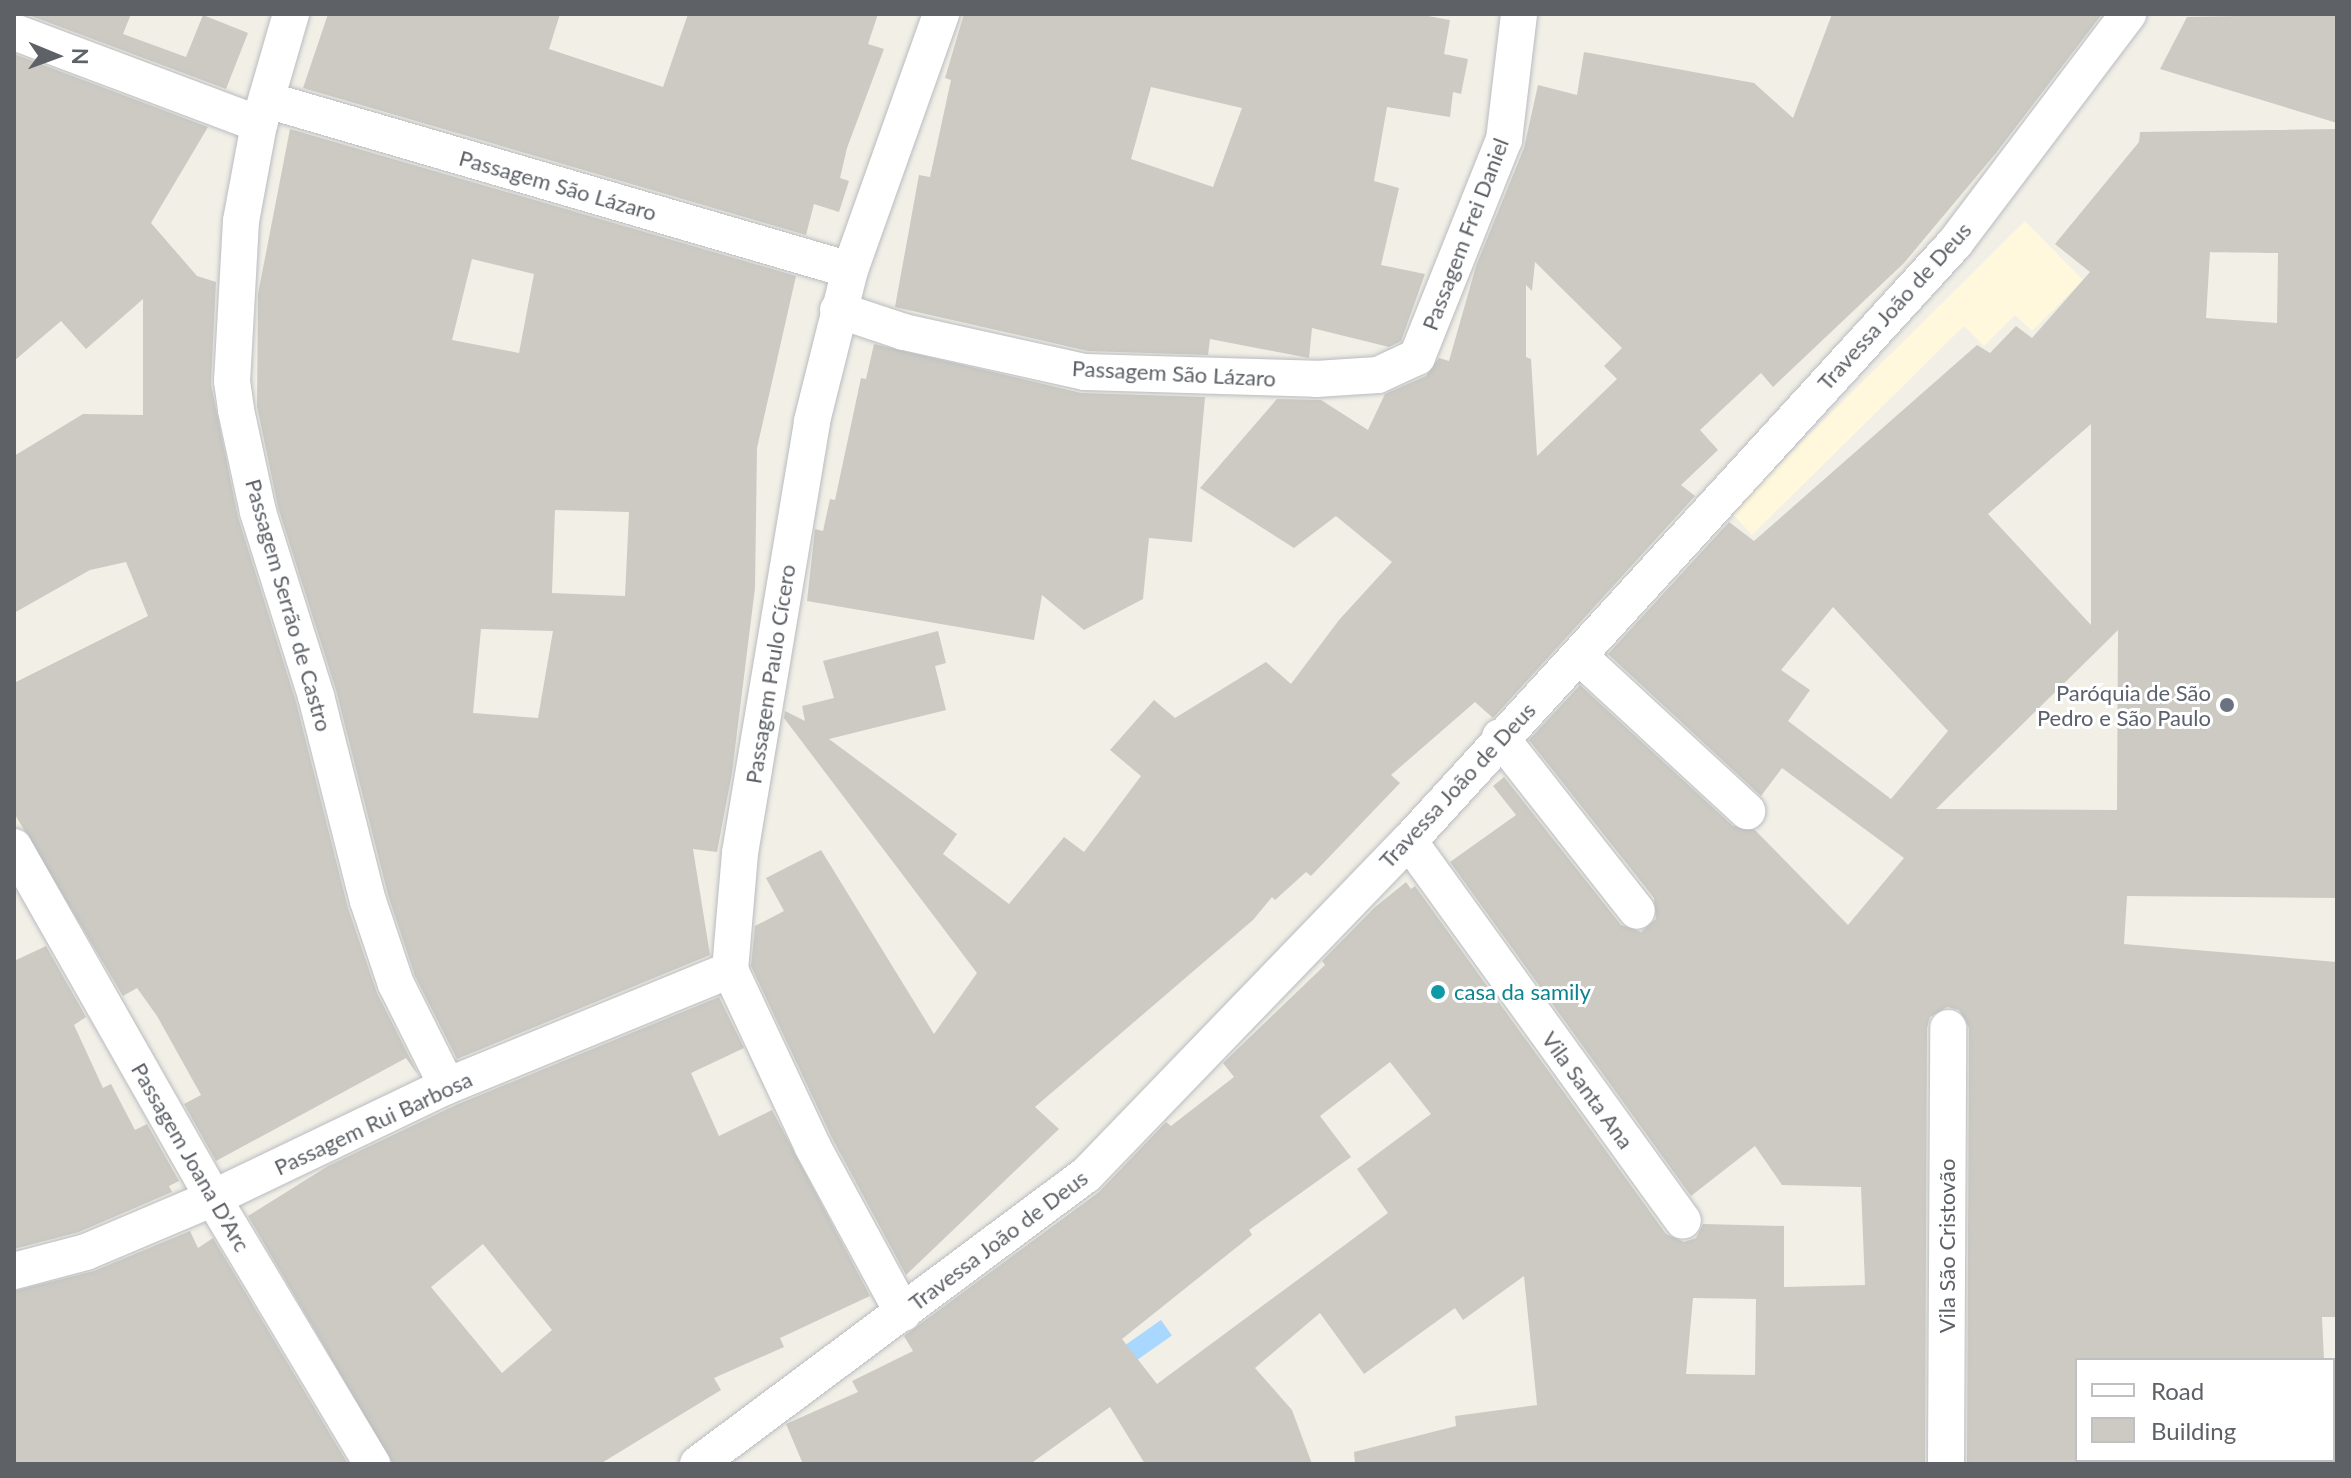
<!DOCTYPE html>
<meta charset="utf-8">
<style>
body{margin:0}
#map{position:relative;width:2351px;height:1478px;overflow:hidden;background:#f1efe6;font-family:Lato,sans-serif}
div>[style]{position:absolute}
.commercial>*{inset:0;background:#fff8dd}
.water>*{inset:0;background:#a8d7ff;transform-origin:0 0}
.building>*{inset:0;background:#cccac3}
.roads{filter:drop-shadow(0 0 2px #b9bcc0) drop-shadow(0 0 2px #b9bcc0)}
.minor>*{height:36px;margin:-18px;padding:0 18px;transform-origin:18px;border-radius:18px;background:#fff}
.dots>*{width:22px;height:22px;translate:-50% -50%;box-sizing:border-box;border:4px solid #fff;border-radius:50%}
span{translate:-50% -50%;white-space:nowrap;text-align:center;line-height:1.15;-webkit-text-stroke:6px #fff;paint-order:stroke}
.street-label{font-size:22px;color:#5e6267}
.worship-label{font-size:22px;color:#5b616d}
.right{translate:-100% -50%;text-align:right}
.culture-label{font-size:22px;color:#0d838f}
.left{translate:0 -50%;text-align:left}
.frame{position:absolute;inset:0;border:16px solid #5e6267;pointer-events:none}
.legend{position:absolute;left:2075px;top:1358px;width:260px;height:104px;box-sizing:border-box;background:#fff;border:2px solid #bfc0c2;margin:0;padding:10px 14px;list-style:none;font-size:24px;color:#5e6267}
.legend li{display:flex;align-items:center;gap:16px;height:40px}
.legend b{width:40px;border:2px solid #bfc0c2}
.north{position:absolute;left:16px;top:16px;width:80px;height:80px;-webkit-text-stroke:6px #fff;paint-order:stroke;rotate:91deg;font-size:22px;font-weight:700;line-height:32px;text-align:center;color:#5e6267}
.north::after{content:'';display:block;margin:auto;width:28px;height:36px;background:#5e6267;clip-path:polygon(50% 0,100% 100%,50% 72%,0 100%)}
</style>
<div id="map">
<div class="commercial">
<div style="clip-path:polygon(2025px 221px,2083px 280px,2032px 331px,2015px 315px,1984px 346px,1964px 326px,1752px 535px,1731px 512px)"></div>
</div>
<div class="water">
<div style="left:1161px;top:1320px;width:19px;height:53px;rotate:55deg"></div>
</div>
<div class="building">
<div style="clip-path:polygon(26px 14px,131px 14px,123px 34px,186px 57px,203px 15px,248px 33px,226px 89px)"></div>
<div style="clip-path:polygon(328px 14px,560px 14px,549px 49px,663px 87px,688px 14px,878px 14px,868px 44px,884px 49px,847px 148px,840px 178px,849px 181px,839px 212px,814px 204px,806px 235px,303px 88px)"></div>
<div style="clip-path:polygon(evenodd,964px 14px,1417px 14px,1450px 20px,1444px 54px,1468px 59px,1461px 94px,1453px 92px,1450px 117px,1387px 107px,1374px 181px,1399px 188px,1381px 265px,1425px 274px,1401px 341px,1389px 347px,1312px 328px,1309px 358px,1210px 339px,1208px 355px,1088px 351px,895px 307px,919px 175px,930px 177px,951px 80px,945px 78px,964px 14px,1151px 87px,1242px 108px,1213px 187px,1131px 159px,1151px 87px)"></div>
<div style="clip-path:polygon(evenodd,1832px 14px,2102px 14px,1996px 153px,1904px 263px,1773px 387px,1761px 373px,1700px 430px,1718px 450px,1681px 485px,1695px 496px,1493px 718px,1475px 702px,1391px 775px,1400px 783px,1311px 876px,1306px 872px,1275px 900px,1272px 897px,1253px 920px,1035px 1107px,1059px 1129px,906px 1275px,832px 1138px,751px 966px,755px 926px,784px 911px,766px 878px,821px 850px,934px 1034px,977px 973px,784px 718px,785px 711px,805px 721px,802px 706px,834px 698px,823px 661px,938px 631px,946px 663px,935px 666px,946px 710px,829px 739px,957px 834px,943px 854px,1009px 904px,1064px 837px,1084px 852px,1141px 776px,1110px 750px,1154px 700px,1175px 718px,1266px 662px,1291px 684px,1339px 620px,1392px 562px,1336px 516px,1294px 548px,1200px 488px,1277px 399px,1321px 400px,1368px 430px,1385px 394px,1426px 376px,1439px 358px,1449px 361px,1476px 266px,1524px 148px,1538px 85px,1577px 95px,1584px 52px,1754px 83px,1793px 118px,1832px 14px,1535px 262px,1622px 348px,1604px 366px,1617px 379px,1537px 456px,1531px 359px,1526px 357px,1526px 285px,1532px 291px,1535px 262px)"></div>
<div style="clip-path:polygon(2337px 14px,2337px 123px,2160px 69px,2187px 17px)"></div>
<div style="clip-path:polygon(14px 54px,208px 127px,151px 223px,197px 276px,216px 282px,211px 384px,238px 517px,296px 702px,348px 908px,377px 993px,419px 1076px,406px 1058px,216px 1161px,184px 1104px,201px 1095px,157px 1016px,137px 988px,123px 996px,14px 813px,14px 683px,148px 616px,126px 562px,90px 570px,14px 613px,14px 456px,83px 414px,143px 415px,143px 299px,86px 349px,61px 321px,14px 361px)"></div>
<div style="clip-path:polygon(evenodd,290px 129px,796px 276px,757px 448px,755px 588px,732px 773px,717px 852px,693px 849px,710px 955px,457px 1059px,415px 976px,388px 895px,336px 690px,278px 507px,257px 406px,258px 294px,290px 129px,472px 259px,534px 274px,519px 353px,452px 340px,472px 259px,290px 129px,555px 510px,629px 512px,625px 596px,552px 593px,555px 510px,290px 129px,481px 629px,553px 631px,538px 718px,473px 713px,481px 629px)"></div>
<div style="clip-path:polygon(evenodd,2337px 129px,2337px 898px,2127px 896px,2124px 944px,2337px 962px,2337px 1317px,2322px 1317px,2324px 1360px,2077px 1360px,2077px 1464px,1967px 1464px,1969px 1028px,1959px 1010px,1947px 1007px,1930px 1017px,1927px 1028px,1925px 1464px,1355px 1464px,1354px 1452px,1456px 1426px,1455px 1416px,1537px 1405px,1524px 1276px,1463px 1320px,1455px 1308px,1364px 1374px,1320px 1313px,1255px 1368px,1292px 1410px,1312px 1464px,1145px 1464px,1110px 1407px,1030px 1464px,803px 1464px,786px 1424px,858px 1392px,852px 1381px,913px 1351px,904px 1336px,1099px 1192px,1166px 1122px,1171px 1126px,1234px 1077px,1223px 1063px,1325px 965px,1322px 961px,1374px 908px,1406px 882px,1411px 889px,1415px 886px,1666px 1234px,1684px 1242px,1696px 1238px,1703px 1224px,1784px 1226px,1784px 1287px,1865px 1285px,1861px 1187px,1782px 1185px,1755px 1146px,1691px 1196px,1450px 862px,1516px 815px,1493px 786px,1504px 777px,1621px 925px,1641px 932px,1656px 919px,1654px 898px,1529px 740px,1580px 685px,1733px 826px,1755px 830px,1848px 925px,1904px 858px,1782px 768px,1761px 796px,1608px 654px,1729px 522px,1754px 541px,1977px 345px,1990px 353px,2016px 326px,2032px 338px,2090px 272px,2055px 244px,2139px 142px,2140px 132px,2337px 129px,2210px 252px,2278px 253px,2277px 323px,2206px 318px,2210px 252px,2337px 129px,2091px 424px,2091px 625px,1988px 514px,2091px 424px,2337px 129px,1833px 607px,1948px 731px,1891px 799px,1788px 721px,1810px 690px,1781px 670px,1833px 607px,2337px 129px,2118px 630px,2117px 810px,1936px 809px,2106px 642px,2118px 630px,2337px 129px,1390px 1062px,1431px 1114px,1357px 1169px,1388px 1213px,1157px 1384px,1122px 1339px,1252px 1235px,1249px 1230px,1351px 1157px,1320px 1116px,1390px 1062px,2337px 129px,1693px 1298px,1756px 1299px,1755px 1375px,1686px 1374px,1693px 1298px)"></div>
<div style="clip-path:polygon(874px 344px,1081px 393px,1205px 397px,1192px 542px,1149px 538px,1143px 599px,1084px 630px,1042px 595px,1034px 640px,807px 601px,815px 529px,823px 531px,830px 499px,835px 500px,861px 378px,866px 379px)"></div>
<div style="clip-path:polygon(46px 946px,86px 1017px,74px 1025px,103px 1088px,111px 1084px,135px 1130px,147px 1124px,179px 1181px,169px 1186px,172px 1192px,79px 1232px,14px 1249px,14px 961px)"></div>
<div style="clip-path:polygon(evenodd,719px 997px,744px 1048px,691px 1073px,719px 1136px,772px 1110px,870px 1296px,780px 1338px,784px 1347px,714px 1378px,721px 1390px,600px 1464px,393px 1464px,248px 1216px,328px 1166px,456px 1105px,719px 997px,483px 1244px,552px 1330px,502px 1373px,431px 1287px,483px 1244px)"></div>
<div style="clip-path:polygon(190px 1231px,198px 1248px,213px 1238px,348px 1464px,14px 1464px,14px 1291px,94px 1271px)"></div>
</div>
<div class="roads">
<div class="minor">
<div style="left:291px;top:14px;width:115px;rotate:106.2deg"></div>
<div style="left:259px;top:124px;width:99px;rotate:100.5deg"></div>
<div style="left:241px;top:221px;width:160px;rotate:93.2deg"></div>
<div style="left:232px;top:381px;width:29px;rotate:82deg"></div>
<div style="left:236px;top:410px;width:104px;rotate:77.8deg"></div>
<div style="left:258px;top:512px;width:193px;rotate:72.5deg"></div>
<div style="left:316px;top:696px;width:211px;rotate:75.8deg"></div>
<div style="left:368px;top:901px;width:88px;rotate:71.4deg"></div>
<div style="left:396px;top:984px;width:114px;rotate:63.4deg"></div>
<div style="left:14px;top:32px;width:262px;rotate:20.6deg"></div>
<div style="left:267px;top:100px;width:607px;rotate:16.26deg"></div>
<div style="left:838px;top:310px;width:70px;rotate:18.4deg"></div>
<div style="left:904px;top:332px;width:185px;rotate:12.5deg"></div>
<div style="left:1085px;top:372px;width:231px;rotate:1.7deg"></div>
<div style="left:1316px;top:379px;width:62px;rotate:-3.7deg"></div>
<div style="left:1378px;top:375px;width:43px;rotate:-24.8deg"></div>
<div style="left:1417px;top:357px;width:234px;rotate:-68.2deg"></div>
<div style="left:1504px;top:140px;width:127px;rotate:-83.2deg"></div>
<div style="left:1579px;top:656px;width:229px;rotate:42.7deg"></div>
<div style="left:1500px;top:737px;width:221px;rotate:51.8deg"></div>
<div style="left:1409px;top:841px;width:468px;rotate:54.2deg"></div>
<div style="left:14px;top:847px;width:403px;rotate:60.4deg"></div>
<div style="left:213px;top:1198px;width:310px;rotate:59.1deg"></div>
<div style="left:14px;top:1271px;width:74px;rotate:-14.8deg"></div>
<div style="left:86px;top:1252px;width:138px;rotate:-23deg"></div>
<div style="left:213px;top:1198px;width:259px;rotate:-25.6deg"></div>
<div style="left:447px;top:1086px;width:306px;rotate:-22.3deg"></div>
<div style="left:903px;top:1313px;width:189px;rotate:-118.5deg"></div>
<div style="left:813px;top:1147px;width:195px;rotate:-115.1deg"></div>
<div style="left:730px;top:970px;width:117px;rotate:-85.1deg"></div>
<div style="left:740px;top:853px;width:438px;rotate:-80.5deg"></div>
<div style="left:812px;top:421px;width:156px;rotate:-75.9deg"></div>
<div style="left:850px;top:270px;width:272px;rotate:-70.4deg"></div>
<div style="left:698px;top:1464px;width:484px;rotate:-36.7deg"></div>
<div style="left:1086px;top:1175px;width:465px;rotate:-46deg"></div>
<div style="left:1409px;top:841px;width:810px;rotate:-47.6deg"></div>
<div style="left:1955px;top:243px;width:287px;rotate:-52.9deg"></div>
<div style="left:1946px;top:1464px;width:436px;rotate:-89.7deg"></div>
</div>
</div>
<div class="dots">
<div style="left:2227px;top:705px;background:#6b7280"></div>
<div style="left:1438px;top:992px;background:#0f9aa8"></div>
</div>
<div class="street-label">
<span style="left:558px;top:185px;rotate:16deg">Passagem São Lázaro</span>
<span style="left:1465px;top:234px;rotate:-69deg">Passagem Frei Daniel</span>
<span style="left:1894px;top:306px;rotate:-48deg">Travessa João de Deus</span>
<span style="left:1174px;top:373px;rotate:3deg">Passagem São Lázaro</span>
<span style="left:289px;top:605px;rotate:74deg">Passagem Serrão de Castro</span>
<span style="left:770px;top:674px;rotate:-81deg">Passagem Paulo Cícero</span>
<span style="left:1457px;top:785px;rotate:-47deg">Travessa João de Deus</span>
<span style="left:1588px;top:1090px;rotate:54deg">Vila Santa Ana</span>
<span style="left:373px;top:1123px;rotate:-25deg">Passagem Rui Barbosa</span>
<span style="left:191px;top:1157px;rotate:60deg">Passagem Joana D’Arc</span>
<span style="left:998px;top:1240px;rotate:-37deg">Travessa João de Deus</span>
<span style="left:1947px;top:1246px;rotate:-90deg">Vila São Cristovão</span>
</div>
<div class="worship-label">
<span class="right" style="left:2211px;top:705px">Paróquia de São<br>Pedro e São Paulo</span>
</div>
<div class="culture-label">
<span class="left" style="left:1454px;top:992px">casa da samily</span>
</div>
<div class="frame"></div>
<ul class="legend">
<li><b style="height:10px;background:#fff"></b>Road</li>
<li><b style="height:22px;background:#cccac3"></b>Building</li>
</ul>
<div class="north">N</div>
</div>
